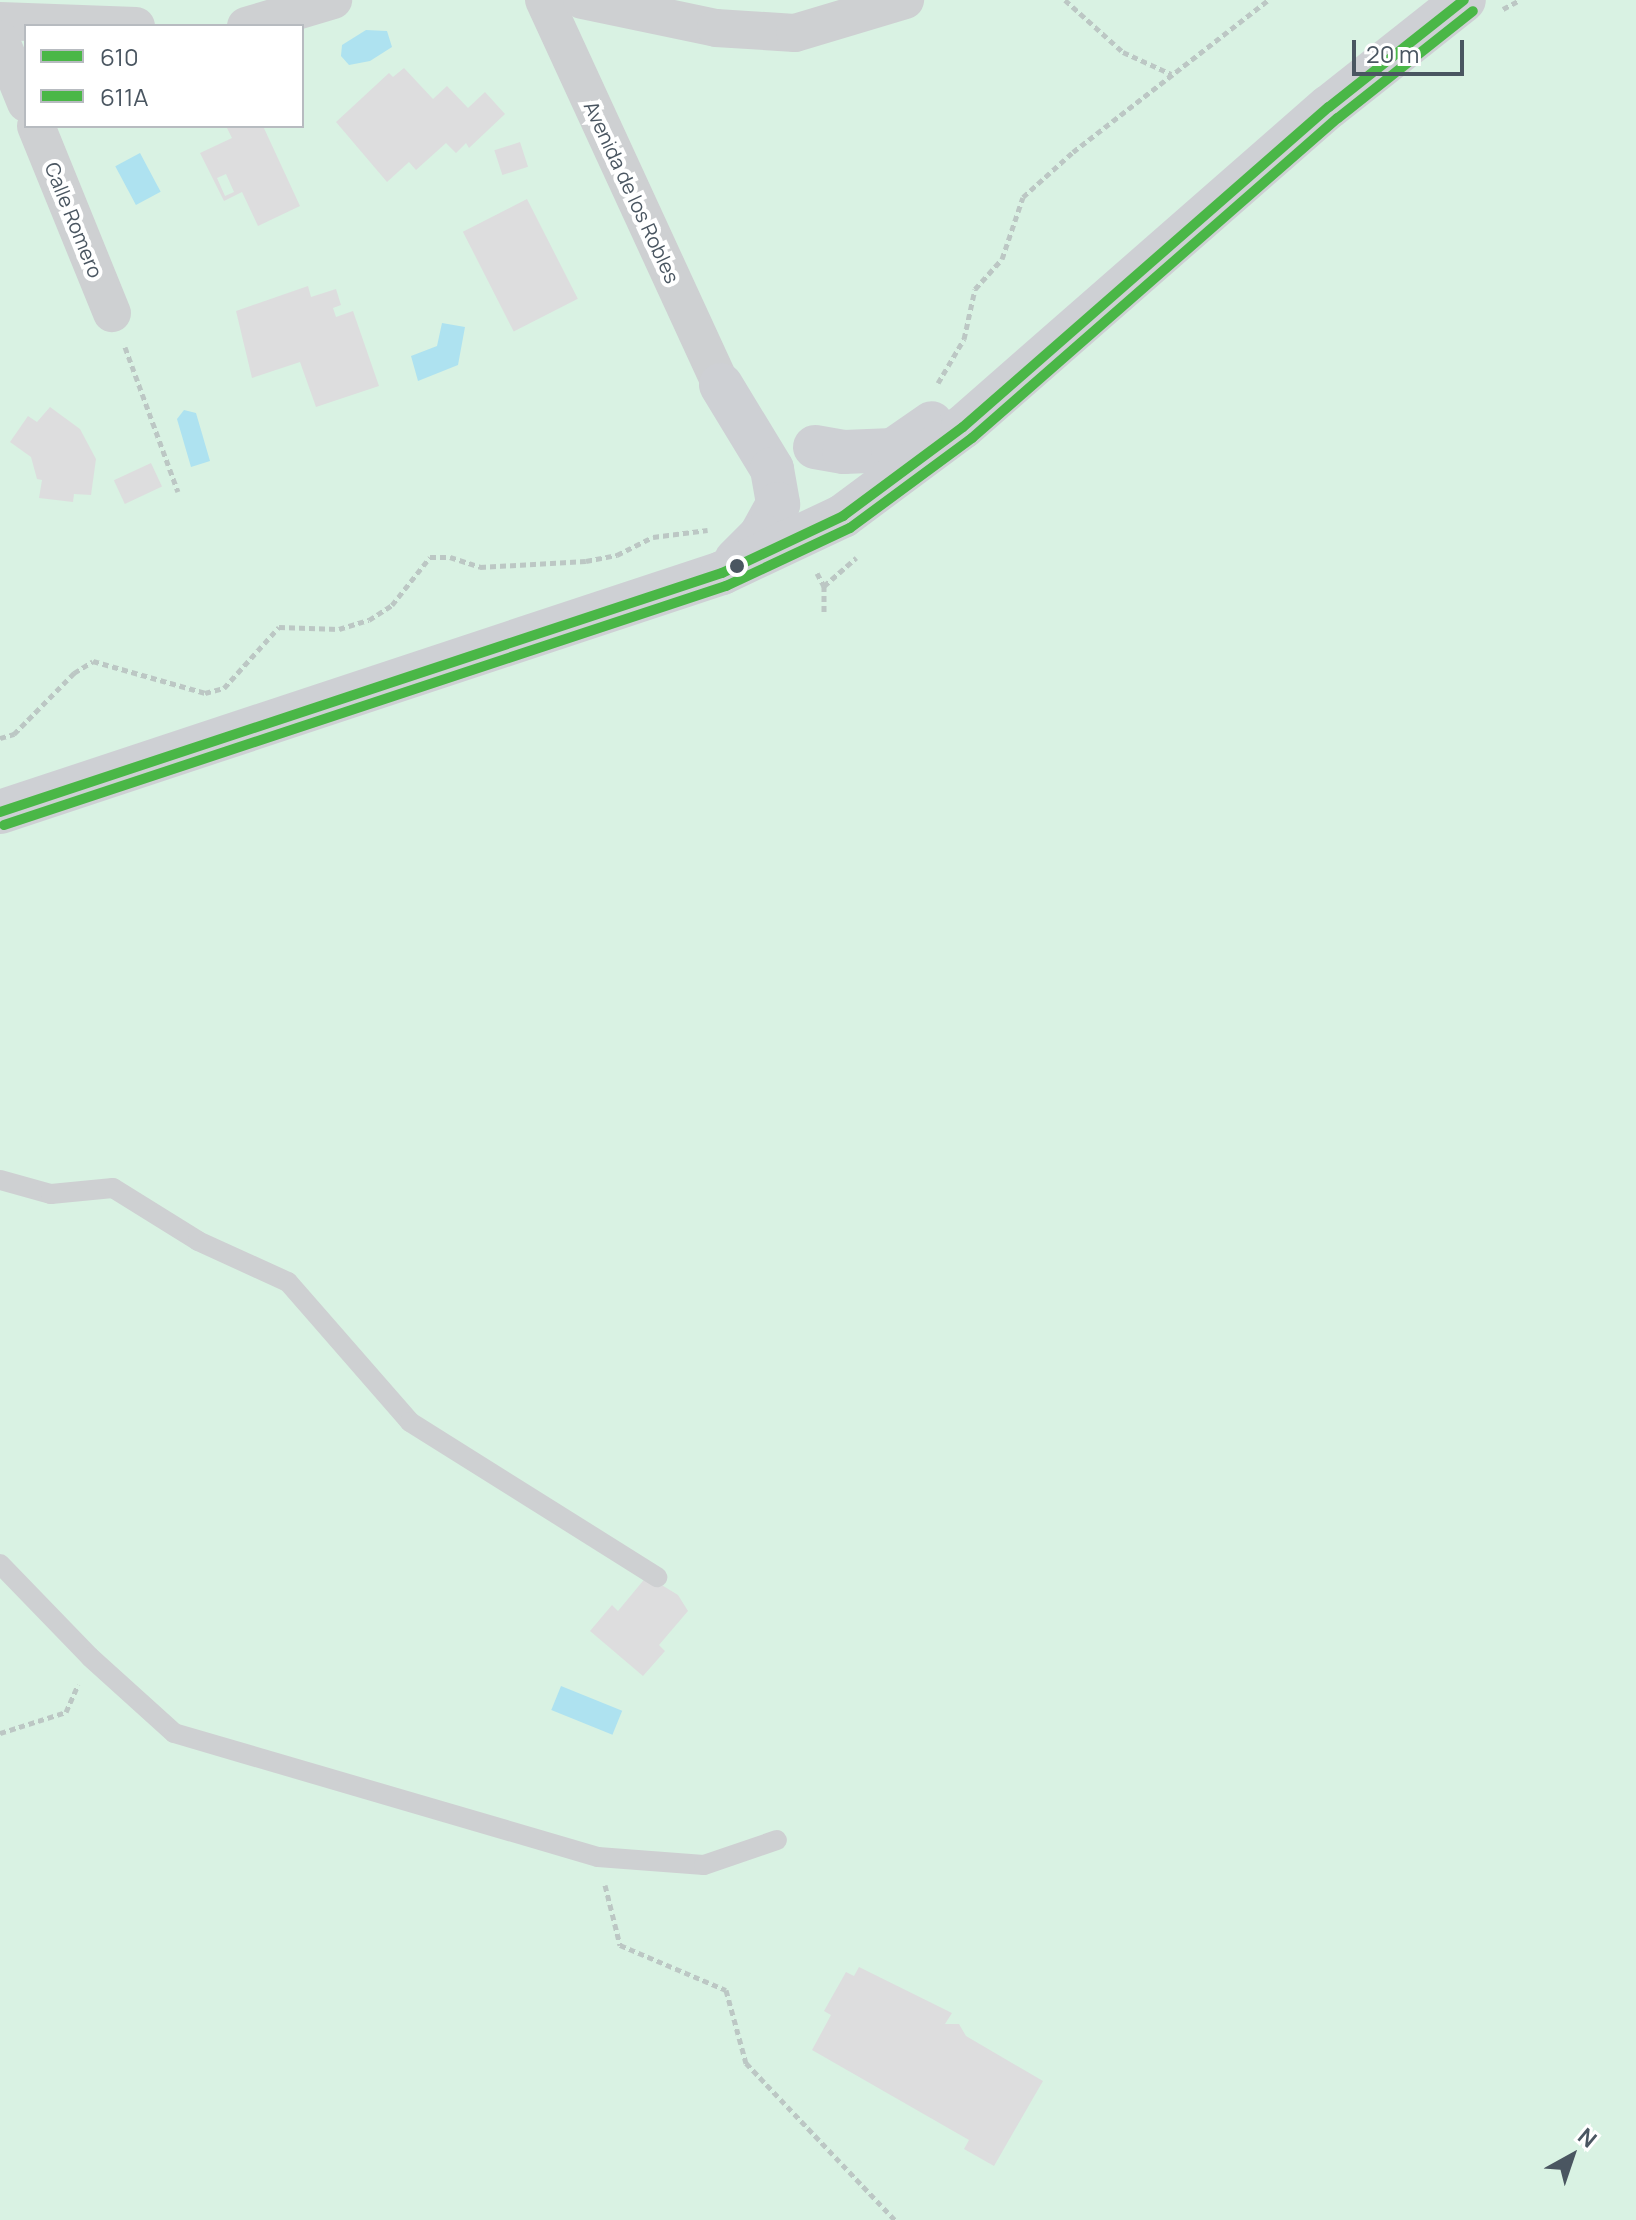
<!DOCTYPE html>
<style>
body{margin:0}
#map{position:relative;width:1636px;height:2220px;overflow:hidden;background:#f4f4f4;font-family:Manrope,sans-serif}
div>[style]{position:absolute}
.green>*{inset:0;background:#d9f2e3}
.water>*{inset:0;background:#aee2f0;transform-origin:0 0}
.building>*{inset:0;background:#ddddde;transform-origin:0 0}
.path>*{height:5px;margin-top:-2.5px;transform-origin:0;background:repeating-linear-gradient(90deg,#bcc7c4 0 6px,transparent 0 10px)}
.service>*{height:20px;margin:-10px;padding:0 10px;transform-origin:10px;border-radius:10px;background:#ced0d2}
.minor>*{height:38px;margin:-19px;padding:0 19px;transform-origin:19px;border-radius:19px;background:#ced0d2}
.secondary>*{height:44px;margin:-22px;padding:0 22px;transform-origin:22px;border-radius:22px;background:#ced0d4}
.bus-1>*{height:10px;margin:-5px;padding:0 5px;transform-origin:5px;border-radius:5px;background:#4ab747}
.bus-2>*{height:10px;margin:-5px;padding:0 5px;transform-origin:5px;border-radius:5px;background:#4ab747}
.dots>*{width:22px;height:22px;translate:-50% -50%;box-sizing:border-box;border:4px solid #fff;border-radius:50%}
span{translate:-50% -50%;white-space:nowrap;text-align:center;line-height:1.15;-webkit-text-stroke:8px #fff;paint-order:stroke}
.street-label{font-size:20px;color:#4a5661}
.legend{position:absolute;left:24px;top:24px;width:280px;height:104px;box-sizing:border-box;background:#fff;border:2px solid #b7bbc0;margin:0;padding:10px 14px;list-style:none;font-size:24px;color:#4a5661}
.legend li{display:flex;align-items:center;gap:16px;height:40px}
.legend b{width:40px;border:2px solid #b7bbc0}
.north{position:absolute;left:1532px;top:2116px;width:80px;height:80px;-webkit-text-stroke:6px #fff;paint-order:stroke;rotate:40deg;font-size:22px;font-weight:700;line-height:32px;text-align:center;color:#4a5661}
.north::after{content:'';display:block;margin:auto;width:28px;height:36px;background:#4a5661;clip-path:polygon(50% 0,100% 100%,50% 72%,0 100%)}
.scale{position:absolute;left:1352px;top:40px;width:112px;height:36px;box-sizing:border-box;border:4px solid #4a5661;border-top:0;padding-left:10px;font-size:24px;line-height:28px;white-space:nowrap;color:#4a5661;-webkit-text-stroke:6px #fff;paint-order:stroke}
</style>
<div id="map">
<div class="green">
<div style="clip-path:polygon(evenodd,0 0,1636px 0,1636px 2220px,0 2220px,0 0,26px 26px,302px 26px,302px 126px,26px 126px,26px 26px)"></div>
</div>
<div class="water">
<div style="clip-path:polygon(366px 30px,387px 31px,392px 47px,370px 61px,349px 65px,341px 56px,342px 45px)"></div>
<div style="left:140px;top:153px;width:44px;height:28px;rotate:62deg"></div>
<div style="clip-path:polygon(442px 323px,465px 327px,458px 365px,418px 381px,411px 356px,437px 346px)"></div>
<div style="clip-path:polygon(184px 410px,196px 413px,210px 461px,191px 467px,177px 419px)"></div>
<div style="left:561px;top:1686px;width:66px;height:26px;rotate:22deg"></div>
</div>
<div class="building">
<div style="clip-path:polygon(404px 68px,433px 99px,447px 86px,468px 108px,485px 92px,505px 114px,469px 148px,466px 143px,456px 153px,446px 143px,416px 170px,409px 162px,387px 182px,336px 122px,389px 73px,393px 77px)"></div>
<div style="clip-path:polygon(evenodd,232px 126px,263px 126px,300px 206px,258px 226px,242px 192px,224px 201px,200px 153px,232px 138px,227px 128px,232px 126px,226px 174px,234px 192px,225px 196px,217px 178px,226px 174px)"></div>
<div style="left:520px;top:142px;width:26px;height:27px;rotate:72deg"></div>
<div style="left:527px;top:199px;width:112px;height:72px;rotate:63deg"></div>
<div style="clip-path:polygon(308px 286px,311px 297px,336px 289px,341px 305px,333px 308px,336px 317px,353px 311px,379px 386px,316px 407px,300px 362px,252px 378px,236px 311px)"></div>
<div style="clip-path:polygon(50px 407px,80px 429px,96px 459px,91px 495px,74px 494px,73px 502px,39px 498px,42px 480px,37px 479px,31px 457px,10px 442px,28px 416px,37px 422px)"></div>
<div style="left:151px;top:463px;width:26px;height:41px;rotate:65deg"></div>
<div style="clip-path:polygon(647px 1576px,678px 1595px,688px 1611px,659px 1645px,665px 1651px,643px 1676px,590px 1631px,612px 1605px,618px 1611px)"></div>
<div style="clip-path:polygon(859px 1967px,952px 2013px,945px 2024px,959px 2024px,966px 2036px,1043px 2081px,994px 2166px,964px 2149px,969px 2140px,812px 2050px,831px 2015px,824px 2011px,846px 1972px,854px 1976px)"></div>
</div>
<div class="path">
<div style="left:1065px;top:0;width:78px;rotate:41.9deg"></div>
<div style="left:1123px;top:52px;width:53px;rotate:24.6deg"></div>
<div style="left:1503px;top:9px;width:19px;rotate:-28deg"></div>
<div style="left:125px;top:347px;width:154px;rotate:69.9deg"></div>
<div style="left:938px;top:383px;width:51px;rotate:-59.4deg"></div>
<div style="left:964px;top:339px;width:51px;rotate:-77.6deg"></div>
<div style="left:975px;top:289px;width:40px;rotate:-48deg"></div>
<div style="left:1002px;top:259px;width:65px;rotate:-71.3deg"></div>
<div style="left:1023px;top:197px;width:67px;rotate:-42deg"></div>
<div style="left:1073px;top:152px;width:247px;rotate:-37.9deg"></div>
<div style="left:817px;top:573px;width:15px;rotate:62deg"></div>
<div style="left:824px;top:586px;width:29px;rotate:90deg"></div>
<div style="left:824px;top:586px;width:43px;rotate:-41.2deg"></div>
<div style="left:0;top:738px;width:15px;rotate:-16deg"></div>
<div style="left:14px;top:734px;width:86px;rotate:-45.5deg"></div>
<div style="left:74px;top:673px;width:22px;rotate:-32deg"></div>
<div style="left:93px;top:661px;width:116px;rotate:15.9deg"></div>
<div style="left:205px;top:693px;width:20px;rotate:-15deg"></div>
<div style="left:224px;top:688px;width:82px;rotate:-48deg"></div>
<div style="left:279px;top:627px;width:60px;rotate:1.9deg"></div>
<div style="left:339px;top:629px;width:31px;rotate:-17deg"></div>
<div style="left:369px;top:620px;width:27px;rotate:-33deg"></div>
<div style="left:392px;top:605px;width:61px;rotate:-51.6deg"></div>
<div style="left:430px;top:557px;width:20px"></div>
<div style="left:450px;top:557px;width:32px;rotate:18deg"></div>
<div style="left:480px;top:567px;width:106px;rotate:-3.2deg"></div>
<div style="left:586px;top:561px;width:32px;rotate:-11deg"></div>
<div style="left:617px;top:555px;width:40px;rotate:-26.6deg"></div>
<div style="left:653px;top:537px;width:55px;rotate:-7.3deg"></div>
<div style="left:0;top:1733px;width:69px;rotate:-17.7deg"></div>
<div style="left:66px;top:1712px;width:30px;rotate:-66deg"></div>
<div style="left:605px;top:1885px;width:62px;rotate:76deg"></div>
<div style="left:620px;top:1945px;width:115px;rotate:23deg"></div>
<div style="left:726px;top:1990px;width:76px;rotate:74.7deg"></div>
<div style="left:746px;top:2063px;width:216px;rotate:46.5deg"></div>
</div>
<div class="service">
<div style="left:0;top:1180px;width:53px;rotate:15.4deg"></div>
<div style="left:51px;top:1194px;width:62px;rotate:-5.5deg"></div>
<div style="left:113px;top:1188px;width:100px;rotate:31.9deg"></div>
<div style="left:198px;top:1241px;width:99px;rotate:24.5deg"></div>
<div style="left:288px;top:1282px;width:186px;rotate:48.9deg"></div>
<div style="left:410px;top:1422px;width:292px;rotate:32.1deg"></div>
<div style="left:0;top:1564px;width:129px;rotate:45.9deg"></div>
<div style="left:90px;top:1657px;width:113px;rotate:42.1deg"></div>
<div style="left:174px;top:1733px;width:442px;rotate:16.3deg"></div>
<div style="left:598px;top:1857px;width:106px;rotate:4.3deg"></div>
<div style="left:704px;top:1865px;width:77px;rotate:-18.9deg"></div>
</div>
<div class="minor">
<div style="left:544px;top:0;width:424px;rotate:65.3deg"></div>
<div style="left:582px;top:0;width:137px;rotate:11.8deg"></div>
<div style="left:716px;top:28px;width:79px;rotate:3.6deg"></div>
<div style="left:795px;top:33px;width:115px;rotate:-16.7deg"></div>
<div style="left:0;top:21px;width:136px;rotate:2.1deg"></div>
<div style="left:246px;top:26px;width:91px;rotate:-16.6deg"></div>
<div style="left:0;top:39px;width:69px;rotate:67.9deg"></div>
<div style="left:36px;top:126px;width:202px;rotate:67.9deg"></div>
</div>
<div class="secondary">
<div style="left:721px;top:385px;width:98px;rotate:58.7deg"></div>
<div style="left:772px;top:469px;width:36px;rotate:80deg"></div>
<div style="left:778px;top:504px;width:35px;rotate:119deg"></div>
<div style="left:761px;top:535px;width:35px;rotate:135deg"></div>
<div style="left:815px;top:447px;width:29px;rotate:10deg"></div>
<div style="left:844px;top:452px;width:49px;rotate:-2.3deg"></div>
<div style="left:893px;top:450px;width:47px;rotate:-34.7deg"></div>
<div style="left:0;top:812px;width:761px;rotate:-18.32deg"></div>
<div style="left:722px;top:573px;width:134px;rotate:-25.2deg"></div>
<div style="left:843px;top:516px;width:149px;rotate:-36.6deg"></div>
<div style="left:963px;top:427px;width:486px;rotate:-41.2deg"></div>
<div style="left:1329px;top:107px;width:172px;rotate:-38.4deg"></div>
</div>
<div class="bus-1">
<div style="left:0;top:812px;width:761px;rotate:-18.32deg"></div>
<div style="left:722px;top:573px;width:134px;rotate:-25.2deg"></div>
<div style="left:843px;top:516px;width:149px;rotate:-36.6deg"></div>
<div style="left:963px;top:427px;width:486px;rotate:-41.2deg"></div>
<div style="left:1329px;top:107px;width:172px;rotate:-38.4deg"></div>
</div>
<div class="bus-2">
<div style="left:4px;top:825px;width:761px;rotate:-18.32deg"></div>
<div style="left:726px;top:586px;width:137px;rotate:-25.1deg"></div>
<div style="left:850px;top:528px;width:152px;rotate:-36.4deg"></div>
<div style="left:972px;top:438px;width:486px;rotate:-41.2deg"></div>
<div style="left:1338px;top:118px;width:172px;rotate:-38.4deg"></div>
</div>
<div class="dots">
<div style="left:737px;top:566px;background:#4a5661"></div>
</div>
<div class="street-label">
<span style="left:632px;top:192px;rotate:65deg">Avenida de los Robles</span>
<span style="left:74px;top:220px;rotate:68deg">Calle Romero</span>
</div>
<ul class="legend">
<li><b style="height:10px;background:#4ab747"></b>610</li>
<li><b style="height:10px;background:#4ab747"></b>611A</li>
</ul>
<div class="north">N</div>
<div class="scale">20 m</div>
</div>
